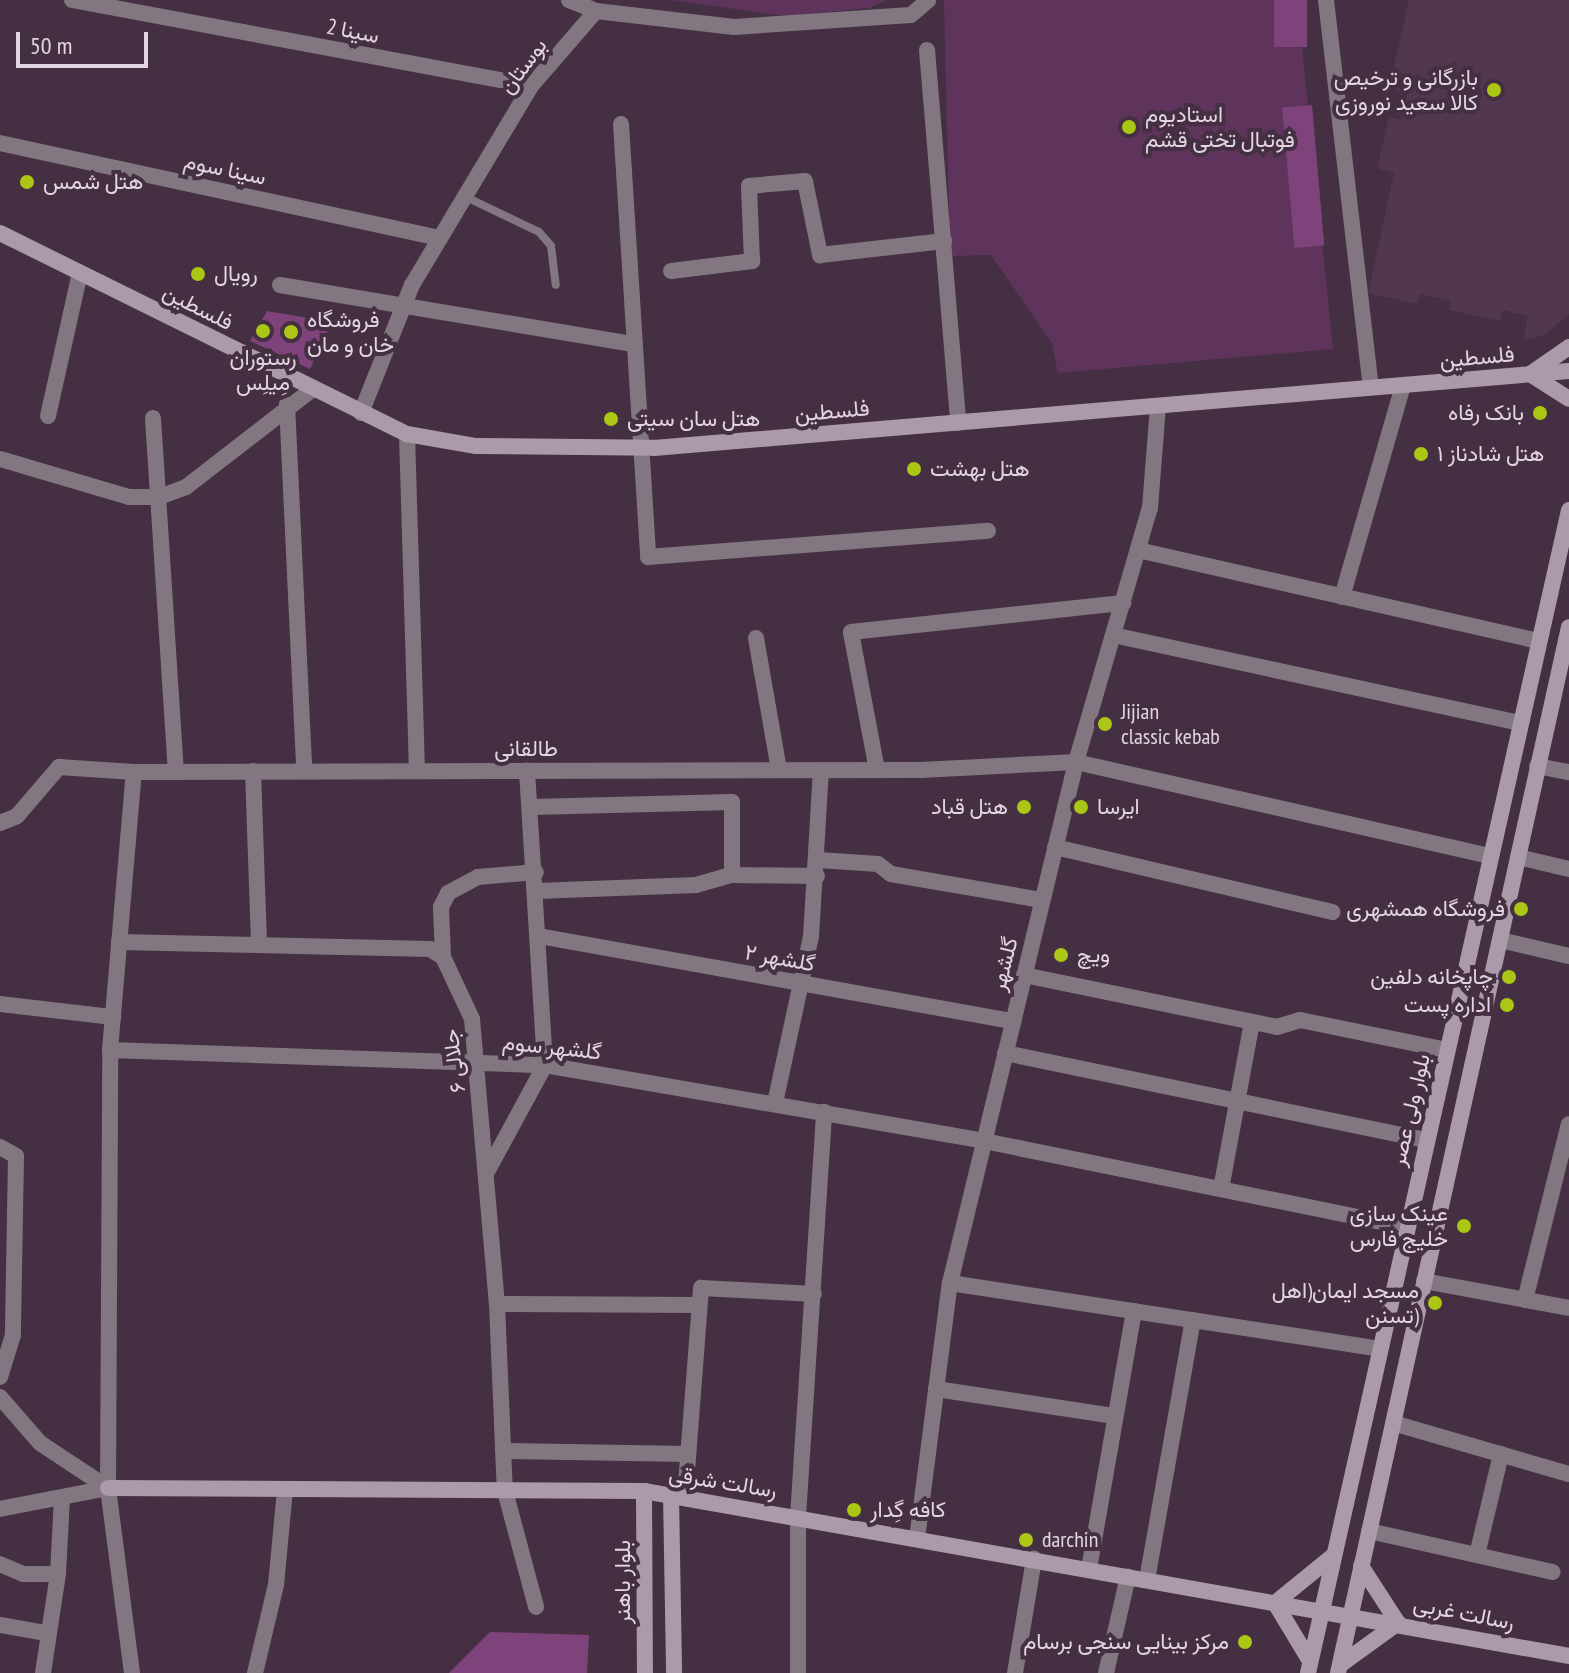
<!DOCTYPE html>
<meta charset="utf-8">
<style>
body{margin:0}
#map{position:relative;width:1569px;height:1673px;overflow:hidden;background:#443042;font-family:"PT Sans Narrow",Vazirmatn,sans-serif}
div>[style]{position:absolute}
.built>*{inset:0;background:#51374f}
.green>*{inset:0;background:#5f345c}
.building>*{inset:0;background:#7e437a;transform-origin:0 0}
.lane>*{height:8px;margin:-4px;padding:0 4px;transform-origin:4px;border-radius:4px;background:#827780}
.street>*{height:16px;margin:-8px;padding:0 8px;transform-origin:8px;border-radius:8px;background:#827780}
.secondary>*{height:16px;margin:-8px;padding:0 8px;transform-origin:8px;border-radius:8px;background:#ab9aa9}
.dots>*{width:22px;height:22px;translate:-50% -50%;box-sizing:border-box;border:4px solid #443042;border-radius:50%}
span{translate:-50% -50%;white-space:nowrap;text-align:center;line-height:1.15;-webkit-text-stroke:8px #443042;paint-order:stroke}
.street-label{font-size:22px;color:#e3d5e1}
.poi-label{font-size:22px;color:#e3d5e1}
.right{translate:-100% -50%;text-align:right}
.left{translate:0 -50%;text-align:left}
.scale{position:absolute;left:16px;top:32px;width:132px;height:36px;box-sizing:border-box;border:4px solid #e3d5e1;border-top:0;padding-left:10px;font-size:24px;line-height:28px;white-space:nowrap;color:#e3d5e1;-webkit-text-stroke:6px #443042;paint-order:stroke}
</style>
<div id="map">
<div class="built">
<div style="clip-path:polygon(1409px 0,1569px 0,1569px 314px,1545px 335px,1523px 340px,1528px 316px,1503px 310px,1500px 321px,1449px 310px,1450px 301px,1420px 294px,1417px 304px,1368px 293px,1394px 173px,1377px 168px,1389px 117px,1401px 120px,1407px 93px,1389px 88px)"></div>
</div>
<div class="green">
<div style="clip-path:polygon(671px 0,887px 0,869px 8px,786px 16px)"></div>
<div style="clip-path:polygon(944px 0,1297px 0,1333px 349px,1058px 373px,1052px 343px,991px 255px,950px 256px)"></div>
</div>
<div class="building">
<div style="left:1274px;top:0;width:33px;height:47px"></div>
<div style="left:1312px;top:105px;width:141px;height:30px;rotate:85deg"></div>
<div style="clip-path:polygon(267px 311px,332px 322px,310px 369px,250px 341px)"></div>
<div style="clip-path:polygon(1459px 1220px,1470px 1222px,1469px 1231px,1457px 1230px)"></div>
<div style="clip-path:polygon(490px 1632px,589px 1635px,587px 1673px,449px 1673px)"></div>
</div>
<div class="lane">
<div style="left:466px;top:197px;width:81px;rotate:25.6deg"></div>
<div style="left:539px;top:232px;width:18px;rotate:49deg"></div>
<div style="left:551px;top:246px;width:39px;rotate:83deg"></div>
</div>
<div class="street">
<div style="left:72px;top:0;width:467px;rotate:10.6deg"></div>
<div style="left:569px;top:0;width:29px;rotate:22deg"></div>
<div style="left:596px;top:11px;width:139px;rotate:6.6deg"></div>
<div style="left:734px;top:27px;width:177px;rotate:-3.9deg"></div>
<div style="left:911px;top:15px;width:23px;rotate:-41deg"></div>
<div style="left:1326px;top:0;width:389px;rotate:83.4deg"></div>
<div style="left:927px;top:50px;width:374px;rotate:85.2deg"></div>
<div style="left:621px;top:124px;width:434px;rotate:86.4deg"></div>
<div style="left:648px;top:557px;width:341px;rotate:-4.4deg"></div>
<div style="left:0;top:143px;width:450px;rotate:12.2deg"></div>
<div style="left:671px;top:271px;width:82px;rotate:-7deg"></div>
<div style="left:752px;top:261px;width:75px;rotate:-92.3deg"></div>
<div style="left:749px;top:186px;width:56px;rotate:-5.1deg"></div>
<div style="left:805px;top:181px;width:76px;rotate:78.5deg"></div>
<div style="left:820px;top:255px;width:125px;rotate:-6.4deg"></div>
<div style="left:280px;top:285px;width:358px;rotate:9.5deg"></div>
<div style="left:287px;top:404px;width:367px;rotate:87.3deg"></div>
<div style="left:361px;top:413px;width:138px;rotate:-68.3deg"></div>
<div style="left:412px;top:285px;width:232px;rotate:-59.1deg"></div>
<div style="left:531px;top:86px;width:99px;rotate:-49.1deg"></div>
<div style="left:48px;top:416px;width:147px;rotate:-77.4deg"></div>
<div style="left:153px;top:418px;width:355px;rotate:86.3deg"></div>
<div style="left:407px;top:434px;width:337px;rotate:88.3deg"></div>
<div style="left:0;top:459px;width:134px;rotate:16.4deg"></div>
<div style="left:129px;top:497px;width:30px"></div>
<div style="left:159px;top:497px;width:29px;rotate:-20deg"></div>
<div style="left:186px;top:487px;width:160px;rotate:-37.7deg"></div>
<div style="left:1138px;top:550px;width:410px;rotate:12.8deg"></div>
<div style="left:1342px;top:597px;width:220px;rotate:-73.9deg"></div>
<div style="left:1113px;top:635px;width:415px;rotate:12.2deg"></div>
<div style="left:756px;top:638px;width:134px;rotate:80.1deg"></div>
<div style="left:1537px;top:766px;width:33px;rotate:11deg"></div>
<div style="left:877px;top:770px;width:140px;rotate:-100.7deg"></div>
<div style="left:851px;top:632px;width:274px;rotate:-6.1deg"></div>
<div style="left:253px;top:771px;width:174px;rotate:88deg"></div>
<div style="left:530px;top:807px;width:202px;rotate:-1.4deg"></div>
<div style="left:732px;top:802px;width:73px;rotate:90deg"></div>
<div style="left:0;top:823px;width:18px;rotate:-22deg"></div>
<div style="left:17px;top:816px;width:65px;rotate:-49.4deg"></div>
<div style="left:59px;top:767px;width:75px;rotate:3.8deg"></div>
<div style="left:134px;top:772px;width:787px;rotate:-0.15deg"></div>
<div style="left:921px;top:770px;width:155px;rotate:-3deg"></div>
<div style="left:1076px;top:762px;width:424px;rotate:12.8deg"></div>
<div style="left:1055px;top:847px;width:285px;rotate:13.2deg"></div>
<div style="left:1518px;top:857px;width:52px;rotate:13.2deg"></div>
<div style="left:819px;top:860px;width:59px;rotate:3.9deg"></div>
<div style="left:878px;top:864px;width:16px;rotate:38deg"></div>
<div style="left:891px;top:874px;width:153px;rotate:9.8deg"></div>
<div style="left:537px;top:891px;width:159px;rotate:-2.2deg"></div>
<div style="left:696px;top:885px;width:37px;rotate:-16deg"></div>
<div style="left:732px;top:875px;width:85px;rotate:0.7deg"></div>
<div style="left:539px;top:936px;width:482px;rotate:10.2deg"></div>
<div style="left:1500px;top:940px;width:71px;rotate:13.1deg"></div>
<div style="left:119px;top:942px;width:311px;rotate:1.3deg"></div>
<div style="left:430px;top:949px;width:15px;rotate:32deg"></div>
<div style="left:443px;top:957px;width:68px;rotate:64.9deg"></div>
<div style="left:472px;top:1019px;width:286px;rotate:85deg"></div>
<div style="left:497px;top:1304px;width:187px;rotate:87.6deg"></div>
<div style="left:505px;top:1491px;width:120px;rotate:75deg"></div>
<div style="left:443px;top:957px;width:50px;rotate:-92.3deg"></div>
<div style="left:441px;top:907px;width:16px;rotate:-63deg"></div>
<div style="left:448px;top:893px;width:34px;rotate:-28deg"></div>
<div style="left:478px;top:877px;width:58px;rotate:-4.9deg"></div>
<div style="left:1024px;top:975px;width:258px;rotate:11.6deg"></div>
<div style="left:1277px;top:1027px;width:24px;rotate:-17deg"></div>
<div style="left:1300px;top:1020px;width:149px;rotate:11.6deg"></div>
<div style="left:0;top:1004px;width:114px;rotate:6.6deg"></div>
<div style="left:110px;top:1050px;width:435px;rotate:2deg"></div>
<div style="left:545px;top:1065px;width:446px;rotate:9.8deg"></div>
<div style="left:984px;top:1141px;width:432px;rotate:11.5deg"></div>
<div style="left:1005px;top:1053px;width:430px;rotate:11.7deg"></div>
<div style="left:775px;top:1103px;width:170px;rotate:-77.8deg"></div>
<div style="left:811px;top:937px;width:167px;rotate:-86.6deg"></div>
<div style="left:0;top:1147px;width:18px;rotate:29deg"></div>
<div style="left:16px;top:1156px;width:179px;rotate:91deg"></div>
<div style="left:13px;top:1335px;width:44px;rotate:107.2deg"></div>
<div style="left:488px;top:1170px;width:119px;rotate:-61.5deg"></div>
<div style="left:545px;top:1065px;width:295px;rotate:-93.5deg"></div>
<div style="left:1221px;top:1189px;width:170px;rotate:-79.5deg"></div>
<div style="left:1424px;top:1281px;width:147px;rotate:10.5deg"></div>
<div style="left:950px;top:1283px;width:435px;rotate:8.7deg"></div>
<div style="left:1525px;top:1300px;width:181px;rotate:-76deg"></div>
<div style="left:497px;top:1304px;width:202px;rotate:0.3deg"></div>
<div style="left:936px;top:1389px;width:181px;rotate:8.6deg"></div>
<div style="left:0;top:1397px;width:61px;rotate:49deg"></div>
<div style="left:40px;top:1443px;width:82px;rotate:33.5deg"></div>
<div style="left:1393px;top:1423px;width:183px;rotate:16.2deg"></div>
<div style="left:503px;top:1451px;width:185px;rotate:0.9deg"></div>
<div style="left:685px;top:1497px;width:210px;rotate:-85.6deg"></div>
<div style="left:701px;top:1288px;width:113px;rotate:3deg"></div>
<div style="left:0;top:1509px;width:110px;rotate:-11deg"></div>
<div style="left:1369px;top:1531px;width:188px;rotate:12.6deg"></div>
<div style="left:917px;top:1539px;width:258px;rotate:-82.7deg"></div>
<div style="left:950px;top:1283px;width:536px;rotate:-76.4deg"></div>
<div style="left:1076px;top:762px;width:265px;rotate:-73.8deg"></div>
<div style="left:1150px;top:508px;width:102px;rotate:-85.5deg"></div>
<div style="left:1477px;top:1555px;width:104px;rotate:-76.6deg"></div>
<div style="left:0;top:1564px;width:25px;rotate:23deg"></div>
<div style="left:23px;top:1574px;width:35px"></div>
<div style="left:1089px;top:1569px;width:262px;rotate:-80.1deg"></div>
<div style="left:1147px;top:1580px;width:264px;rotate:-80deg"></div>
<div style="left:0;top:1625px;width:47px;rotate:9.9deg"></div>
<div style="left:43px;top:1673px;width:100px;rotate:-81.4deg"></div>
<div style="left:58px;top:1574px;width:76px;rotate:-87deg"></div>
<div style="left:132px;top:1673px;width:187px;rotate:-97.4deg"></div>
<div style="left:108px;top:1488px;width:438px;rotate:-89.7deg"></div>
<div style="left:110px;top:1050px;width:279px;rotate:-85.1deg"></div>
<div style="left:255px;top:1673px;width:90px;rotate:-76.6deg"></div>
<div style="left:276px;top:1585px;width:96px;rotate:-84.6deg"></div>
<div style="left:798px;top:1673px;width:156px;rotate:-90deg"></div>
<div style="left:798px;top:1517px;width:406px;rotate:-86.3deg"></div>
<div style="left:1015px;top:1673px;width:116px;rotate:-80.5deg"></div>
<div style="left:1106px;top:1673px;width:99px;rotate:-77.2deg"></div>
</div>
<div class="secondary">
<div style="left:0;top:233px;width:454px;rotate:26.3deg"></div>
<div style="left:407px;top:434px;width:70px;rotate:9.9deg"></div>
<div style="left:476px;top:446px;width:178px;rotate:0.6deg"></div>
<div style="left:654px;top:448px;width:918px;rotate:-4.81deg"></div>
<div style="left:1569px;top:347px;width:47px;rotate:145.3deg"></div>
<div style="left:1530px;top:374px;width:46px;rotate:32.7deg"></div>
<div style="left:108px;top:1488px;width:536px;rotate:0.32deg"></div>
<div style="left:644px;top:1491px;width:940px;rotate:10.11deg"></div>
<div style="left:644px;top:1491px;width:182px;rotate:89.7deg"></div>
<div style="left:671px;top:1495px;width:178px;rotate:89deg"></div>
<div style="left:1310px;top:1661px;width:68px;rotate:-121.1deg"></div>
<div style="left:1275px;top:1603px;width:76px;rotate:-39.1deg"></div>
<div style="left:1340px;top:1665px;width:72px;rotate:-35.9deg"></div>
<div style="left:1398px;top:1623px;width:68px;rotate:-123deg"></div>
<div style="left:1308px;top:1673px;width:1192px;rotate:-77.35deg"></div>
<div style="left:1338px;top:1673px;width:1071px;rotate:-77.55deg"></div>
</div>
<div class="dots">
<div style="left:1494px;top:90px;background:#abc615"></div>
<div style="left:1129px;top:127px;background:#abc615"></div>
<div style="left:27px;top:182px;background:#abc615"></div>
<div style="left:198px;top:274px;background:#abc615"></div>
<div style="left:263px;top:331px;background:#abc615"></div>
<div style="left:291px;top:332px;background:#abc615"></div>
<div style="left:1540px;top:413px;background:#abc615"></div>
<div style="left:611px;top:419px;background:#abc615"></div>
<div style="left:1421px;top:454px;background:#abc615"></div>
<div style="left:914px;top:469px;background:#abc615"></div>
<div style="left:1105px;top:724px;background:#abc615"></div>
<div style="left:1024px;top:807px;background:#abc615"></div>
<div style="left:1081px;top:807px;background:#abc615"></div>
<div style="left:1521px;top:909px;background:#abc615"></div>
<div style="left:1061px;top:955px;background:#abc615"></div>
<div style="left:1509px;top:977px;background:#abc615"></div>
<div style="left:1507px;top:1005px;background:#abc615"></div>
<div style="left:1464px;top:1226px;background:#abc615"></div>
<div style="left:1435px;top:1303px;background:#abc615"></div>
<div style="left:854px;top:1510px;background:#abc615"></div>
<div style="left:1026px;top:1540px;background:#abc615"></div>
<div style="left:1245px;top:1642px;background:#abc615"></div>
</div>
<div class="street-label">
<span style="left:353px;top:31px;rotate:11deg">سینا 2</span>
<span style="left:523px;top:66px;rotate:-53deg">بوستان</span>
<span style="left:225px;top:169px;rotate:12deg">سینا سوم</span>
<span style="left:198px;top:307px;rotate:27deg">فلسطین</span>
<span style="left:1477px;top:357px;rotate:-5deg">فلسطین</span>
<span style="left:832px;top:411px;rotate:-5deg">فلسطین</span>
<span style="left:526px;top:749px">طالقانی</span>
<span style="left:780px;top:958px;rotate:10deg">گلشهر ۲</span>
<span style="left:1004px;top:964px;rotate:-76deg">گلشهر</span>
<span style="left:552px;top:1047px;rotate:6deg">گلشهر سوم</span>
<span style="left:454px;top:1061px;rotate:-97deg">جلالی ۶</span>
<span style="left:1410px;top:1110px;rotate:-77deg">بلوار ولی عصر</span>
<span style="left:723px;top:1482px;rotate:9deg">رسالت شرقی</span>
<span style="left:623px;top:1582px;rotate:-90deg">بلوار باهنر</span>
<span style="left:1464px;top:1613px;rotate:11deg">رسالت غربی</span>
</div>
<div class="poi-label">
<span class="right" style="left:1478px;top:90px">بازرگانی و ترخیص<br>کالا سعید نوروزی</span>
<span class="left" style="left:1145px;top:127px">استادیوم<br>فوتبال تختی قشم</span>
<span class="left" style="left:43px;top:182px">هتل شمس</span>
<span class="left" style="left:214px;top:274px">رویال</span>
<span class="left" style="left:307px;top:332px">فروشگاه<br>خان و مان</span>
<span style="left:263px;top:370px">رستوران<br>مِیلِس</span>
<span class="right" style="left:1524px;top:413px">بانک رفاه</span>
<span class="left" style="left:627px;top:419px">هتل سان سیتی</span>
<span class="left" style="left:1437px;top:454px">هتل شادناز ۱</span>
<span class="left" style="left:930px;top:469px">هتل بهشت</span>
<span class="left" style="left:1121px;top:724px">Jijian<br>classic kebab</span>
<span class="right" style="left:1008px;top:807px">هتل قباد</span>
<span class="left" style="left:1097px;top:807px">ایرسا</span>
<span class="right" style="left:1505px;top:909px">فروشگاه همشهری</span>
<span class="left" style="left:1077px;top:955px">ویچ</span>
<span class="right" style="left:1493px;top:977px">چاپخانه دلفین</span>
<span class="right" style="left:1491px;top:1005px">اداره پست</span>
<span class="right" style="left:1448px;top:1226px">عینک سازی<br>خلیج فارس</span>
<span class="right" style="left:1419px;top:1303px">مسجد ایمان(اهل<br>تسنن)</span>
<span class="left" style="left:870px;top:1510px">کافه گِدار</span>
<span class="left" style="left:1042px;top:1540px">darchin</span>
<span class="right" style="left:1229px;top:1642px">مرکز بینایی سنجی برسام</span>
</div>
<div class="scale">50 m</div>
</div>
